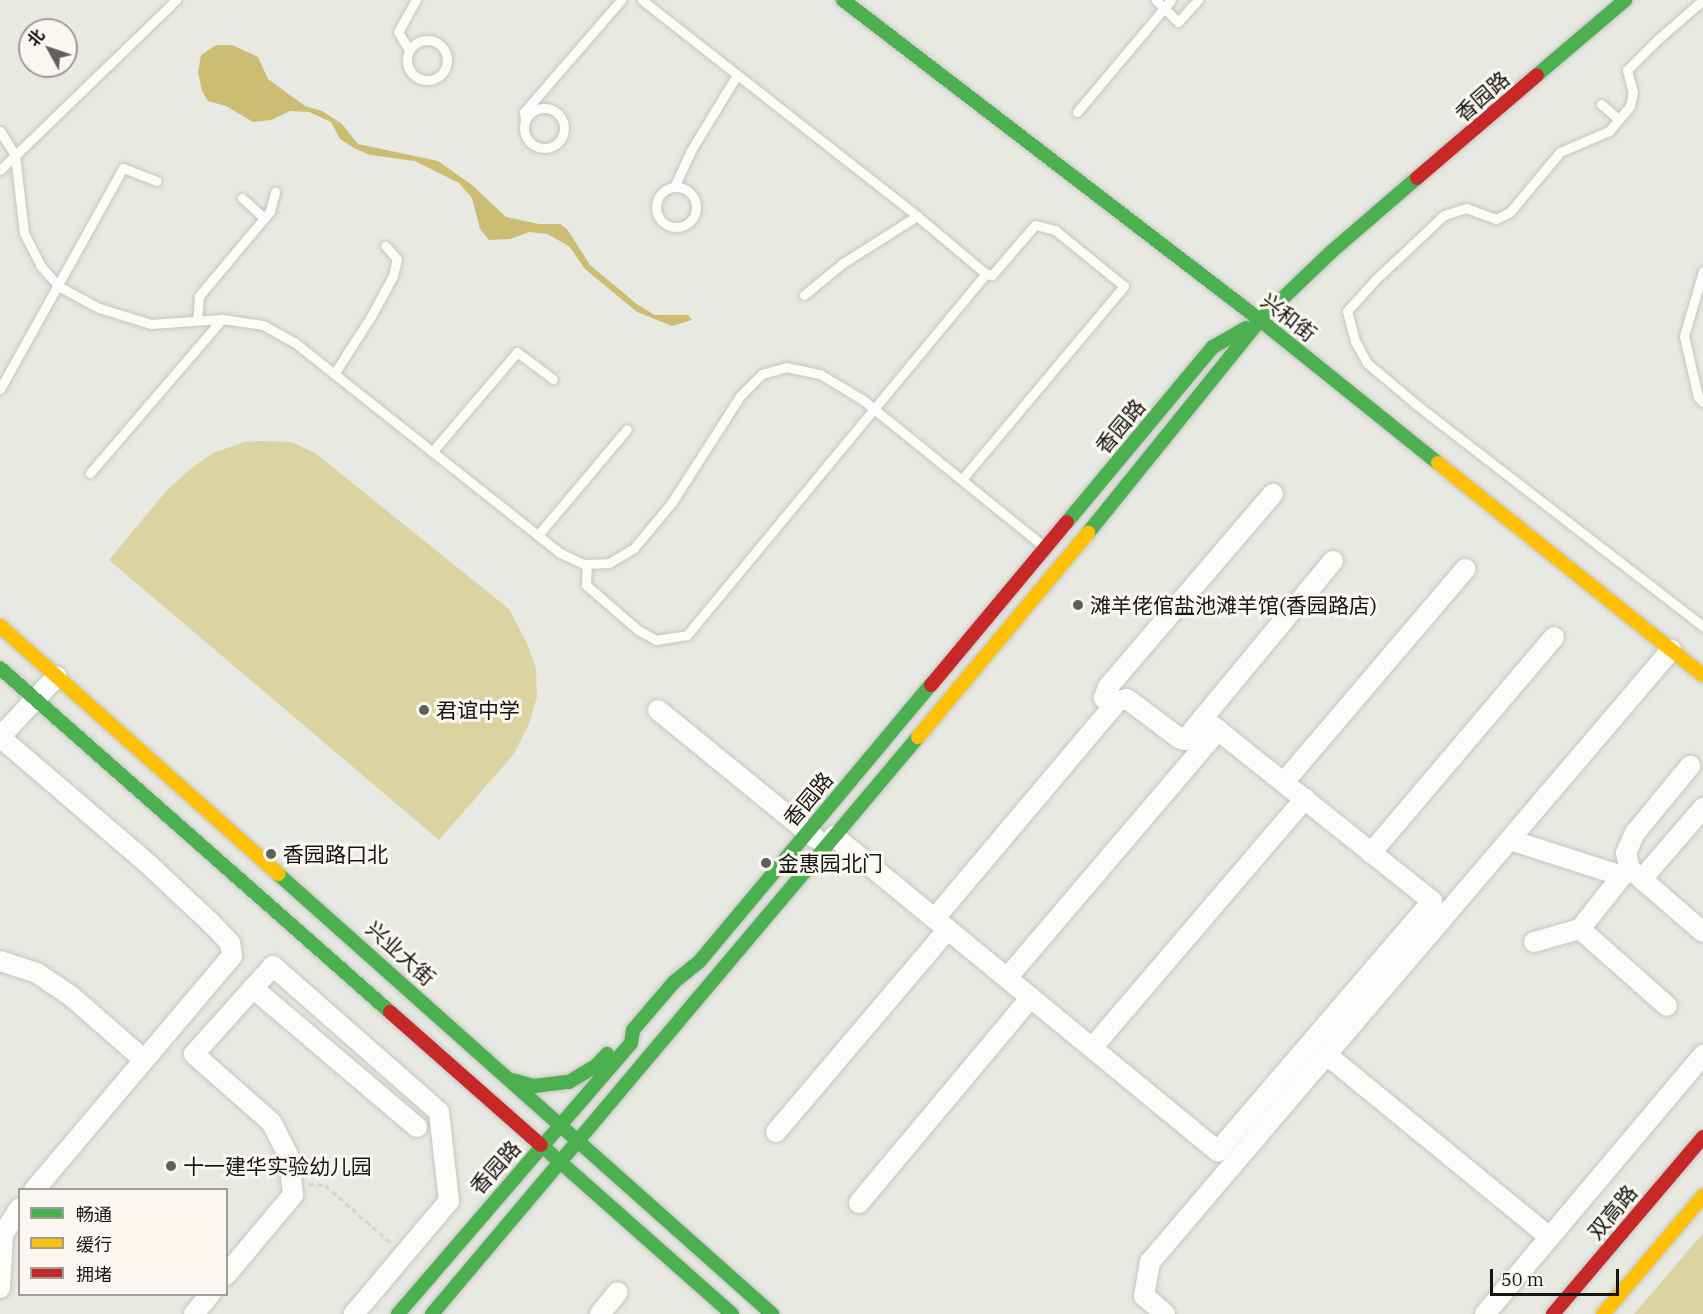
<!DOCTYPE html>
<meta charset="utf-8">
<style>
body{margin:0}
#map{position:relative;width:1703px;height:1314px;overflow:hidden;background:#e9e9e4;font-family:"IBM Plex Serif","Noto Sans SC",serif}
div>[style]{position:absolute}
.green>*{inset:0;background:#dbd3a1}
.water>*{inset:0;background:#cbbe73}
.path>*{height:3px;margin-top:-1.5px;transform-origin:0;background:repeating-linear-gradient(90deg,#d5d5d4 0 6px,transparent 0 9px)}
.roads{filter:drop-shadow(0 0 2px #c5c5c1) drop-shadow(0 0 2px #c5c5c1)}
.lane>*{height:9px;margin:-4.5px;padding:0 4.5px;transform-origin:4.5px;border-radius:4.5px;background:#fcfcfb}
.lane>.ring{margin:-4.5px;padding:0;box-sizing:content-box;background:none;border:9px solid #fcfcfb;border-radius:50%}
.street>*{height:20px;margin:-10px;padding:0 10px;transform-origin:10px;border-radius:10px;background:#fcfcfb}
.fast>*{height:14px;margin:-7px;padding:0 7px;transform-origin:7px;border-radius:7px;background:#4caf50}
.slow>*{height:14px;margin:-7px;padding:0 7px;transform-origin:7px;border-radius:7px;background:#ffc107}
.jam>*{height:14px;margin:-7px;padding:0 7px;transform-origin:7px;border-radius:7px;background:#c62828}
.dots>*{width:16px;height:16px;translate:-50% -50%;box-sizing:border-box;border:3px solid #f9f7ef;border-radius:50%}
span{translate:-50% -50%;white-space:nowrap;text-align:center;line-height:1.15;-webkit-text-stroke:6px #f9f7ef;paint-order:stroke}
.street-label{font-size:21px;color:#161512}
.poi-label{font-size:21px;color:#161512}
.left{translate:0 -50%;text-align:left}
.legend{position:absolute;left:18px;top:1188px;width:210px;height:108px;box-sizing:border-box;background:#f9f7ef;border:2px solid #9e9d97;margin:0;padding:8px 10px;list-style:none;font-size:18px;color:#161512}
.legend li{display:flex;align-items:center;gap:12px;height:30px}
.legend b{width:30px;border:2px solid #9e9d97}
.north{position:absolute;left:18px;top:18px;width:60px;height:60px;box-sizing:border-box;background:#f9f7ef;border:2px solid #9e9d97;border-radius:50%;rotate:310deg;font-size:16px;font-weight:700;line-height:24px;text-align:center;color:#161512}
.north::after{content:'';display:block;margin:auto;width:21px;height:27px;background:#605f5c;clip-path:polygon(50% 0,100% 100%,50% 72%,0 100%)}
.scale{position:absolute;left:1490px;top:1269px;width:129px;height:27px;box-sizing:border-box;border:3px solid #161512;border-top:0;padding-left:8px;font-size:18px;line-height:21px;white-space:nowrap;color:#161512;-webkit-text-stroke:4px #f9f7ef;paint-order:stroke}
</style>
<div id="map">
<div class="green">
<div style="clip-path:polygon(261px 441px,291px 442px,315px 453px,509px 609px,527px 643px,536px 669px,537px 697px,529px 724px,513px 755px,439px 840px,109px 560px,168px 489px,193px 467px,213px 453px,244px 442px)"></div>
<div style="clip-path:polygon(1703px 1233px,1703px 1314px,1634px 1314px)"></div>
</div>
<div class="water">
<div style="clip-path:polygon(216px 45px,232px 45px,258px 57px,268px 79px,305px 106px,322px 111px,342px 124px,358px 144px,438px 161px,472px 185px,506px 217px,539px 224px,560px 224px,567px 229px,590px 265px,638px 305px,655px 315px,688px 315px,692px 320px,672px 326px,637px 312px,585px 269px,569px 246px,547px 234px,529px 232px,510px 239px,489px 240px,480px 229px,472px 198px,459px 183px,415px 161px,370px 155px,354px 148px,340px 139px,331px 122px,309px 112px,290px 111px,271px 120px,253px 122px,226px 106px,208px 101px,202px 91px,198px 72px,201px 55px)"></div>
</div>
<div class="path">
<div style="left:308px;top:1184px;width:17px;rotate:3deg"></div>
<div style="left:325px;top:1185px;width:88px;rotate:41.3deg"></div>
</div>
<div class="roads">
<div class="lane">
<div style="left:642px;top:0;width:350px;rotate:38.1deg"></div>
<div style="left:917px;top:216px;width:90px;rotate:40deg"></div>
<div style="left:986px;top:274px;width:6px;rotate:9deg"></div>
<div style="left:992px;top:275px;width:66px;rotate:-49.3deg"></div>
<div style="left:1035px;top:225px;width:21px;rotate:14deg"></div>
<div style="left:1055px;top:230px;width:89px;rotate:39.1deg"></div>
<div style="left:1124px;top:286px;width:253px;rotate:130deg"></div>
<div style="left:1156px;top:0;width:31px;rotate:45deg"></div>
<div style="left:1178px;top:22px;width:30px;rotate:-48deg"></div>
<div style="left:1703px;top:0;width:60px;rotate:139.1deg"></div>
<div style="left:1658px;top:39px;width:44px;rotate:135deg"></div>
<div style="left:1627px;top:70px;width:23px;rotate:75deg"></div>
<div style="left:1633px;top:92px;width:14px;rotate:102deg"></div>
<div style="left:1630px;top:106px;width:33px;rotate:130deg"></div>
<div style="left:1609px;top:131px;width:53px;rotate:156.8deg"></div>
<div style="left:1560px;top:152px;width:78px;rotate:129.8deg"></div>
<div style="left:1510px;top:212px;width:16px;rotate:153deg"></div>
<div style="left:1496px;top:219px;width:32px;rotate:-160deg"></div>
<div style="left:1466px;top:208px;width:23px;rotate:162deg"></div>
<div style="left:1444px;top:215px;width:93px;rotate:136.7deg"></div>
<div style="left:1376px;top:279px;width:43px;rotate:132.2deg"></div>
<div style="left:1347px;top:311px;width:31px;rotate:75deg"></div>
<div style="left:1355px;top:341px;width:25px;rotate:61deg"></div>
<div style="left:1367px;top:363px;width:67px;rotate:40.1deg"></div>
<div style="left:1418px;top:406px;width:360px;rotate:37.7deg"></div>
<div class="ring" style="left:407px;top:40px;width:31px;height:31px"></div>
<div style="left:409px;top:50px;width:21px;rotate:-121deg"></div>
<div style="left:398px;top:32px;width:37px;rotate:-61deg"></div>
<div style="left:1601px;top:104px;width:21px;rotate:41deg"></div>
<div class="ring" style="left:524px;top:108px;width:31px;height:31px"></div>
<div style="left:1077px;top:112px;width:146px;rotate:-50deg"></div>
<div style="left:525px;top:121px;width:9px;rotate:-96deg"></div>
<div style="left:524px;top:112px;width:148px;rotate:-49.1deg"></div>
<div style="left:0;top:131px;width:28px;rotate:58deg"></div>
<div style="left:15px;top:155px;width:79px;rotate:83.4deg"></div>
<div style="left:24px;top:233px;width:36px;rotate:63deg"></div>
<div style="left:40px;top:265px;width:28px;rotate:49deg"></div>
<div style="left:58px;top:286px;width:47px;rotate:28.2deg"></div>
<div style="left:99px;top:308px;width:54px;rotate:17.1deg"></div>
<div style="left:151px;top:324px;width:71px;rotate:-4deg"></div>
<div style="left:222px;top:319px;width:41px;rotate:8.3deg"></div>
<div style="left:263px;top:325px;width:35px;rotate:29deg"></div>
<div style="left:294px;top:342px;width:340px;rotate:38.4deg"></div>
<div style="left:560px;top:553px;width:26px;rotate:25deg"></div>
<div style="left:584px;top:564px;width:25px;rotate:-2deg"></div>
<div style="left:609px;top:563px;width:29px;rotate:-31deg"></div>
<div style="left:634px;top:548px;width:60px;rotate:-50.4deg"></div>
<div style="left:672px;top:502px;width:126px;rotate:-57.3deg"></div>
<div style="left:740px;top:396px;width:31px;rotate:-45deg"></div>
<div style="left:762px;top:374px;width:25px;rotate:-16deg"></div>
<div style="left:786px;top:367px;width:35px;rotate:12deg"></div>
<div style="left:820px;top:374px;width:50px;rotate:31.2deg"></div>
<div style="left:863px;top:400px;width:232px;rotate:39deg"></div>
<div style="left:0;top:170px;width:245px;rotate:-44deg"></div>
<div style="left:674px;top:187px;width:38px;rotate:-65deg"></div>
<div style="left:690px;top:152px;width:90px;rotate:-58.6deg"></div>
<div class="ring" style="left:656px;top:187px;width:31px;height:31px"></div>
<div style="left:242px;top:198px;width:30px;rotate:42deg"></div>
<div style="left:1703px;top:271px;width:68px;rotate:106.3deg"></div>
<div style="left:1684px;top:336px;width:63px;rotate:77.1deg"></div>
<div style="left:1698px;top:397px;width:7px;rotate:45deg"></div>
<div style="left:804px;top:295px;width:50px;rotate:-39.4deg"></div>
<div style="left:843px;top:263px;width:88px;rotate:-32.4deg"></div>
<div style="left:197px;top:320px;width:24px;rotate:-85deg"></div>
<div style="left:199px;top:296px;width:111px;rotate:-50.1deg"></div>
<div style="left:270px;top:211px;width:20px;rotate:-75deg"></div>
<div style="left:334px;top:374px;width:67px;rotate:-57.3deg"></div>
<div style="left:370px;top:318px;width:48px;rotate:-61.3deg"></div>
<div style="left:393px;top:276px;width:17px;rotate:-77deg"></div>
<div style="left:397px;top:259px;width:18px;rotate:-131deg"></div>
<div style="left:0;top:389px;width:253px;rotate:-60.9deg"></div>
<div style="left:123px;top:168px;width:36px;rotate:21deg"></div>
<div style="left:432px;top:452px;width:131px;rotate:-49.6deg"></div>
<div style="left:517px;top:352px;width:45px;rotate:36.9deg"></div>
<div style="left:90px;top:473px;width:203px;rotate:-49.4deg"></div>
<div style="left:538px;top:535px;width:138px;rotate:-50deg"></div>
<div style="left:587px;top:564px;width:21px;rotate:93deg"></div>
<div style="left:586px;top:585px;width:69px;rotate:40.9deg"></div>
<div style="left:638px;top:630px;width:21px;rotate:29deg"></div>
<div style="left:656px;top:640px;width:31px;rotate:-9deg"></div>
<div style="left:687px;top:635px;width:469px;rotate:-50.4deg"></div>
</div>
<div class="street">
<div style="left:1113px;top:707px;width:13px;rotate:-135deg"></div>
<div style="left:1104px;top:698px;width:12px;rotate:-70deg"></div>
<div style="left:1108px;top:687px;width:254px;rotate:-49.5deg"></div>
<div style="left:658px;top:710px;width:204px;rotate:39.2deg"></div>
<div style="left:0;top:737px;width:195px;rotate:40.6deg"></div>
<div style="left:148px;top:864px;width:83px;rotate:43.1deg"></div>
<div style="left:209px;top:921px;width:30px;rotate:46deg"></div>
<div style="left:230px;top:943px;width:13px;rotate:81deg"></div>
<div style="left:232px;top:956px;width:307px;rotate:130.2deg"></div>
<div style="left:0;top:737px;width:83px;rotate:-46.9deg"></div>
<div style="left:1284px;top:782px;width:280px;rotate:-49.6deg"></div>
<div style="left:834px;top:836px;width:497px;rotate:39.4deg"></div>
<div style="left:1218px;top:1151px;width:329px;rotate:-49.4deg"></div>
<div style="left:1432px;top:901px;width:293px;rotate:-141.4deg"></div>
<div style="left:1203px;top:718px;width:204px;rotate:-50.4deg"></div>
<div style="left:1510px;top:840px;width:118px;rotate:17.8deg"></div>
<div style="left:1622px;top:876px;width:68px;rotate:128.4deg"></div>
<div style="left:1580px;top:929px;width:116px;rotate:41.5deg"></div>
<div style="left:1371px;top:853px;width:283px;rotate:-49.7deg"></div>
<div style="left:1630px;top:869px;width:16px;rotate:-104deg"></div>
<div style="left:1626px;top:853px;width:22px;rotate:-66deg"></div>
<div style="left:1635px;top:833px;width:87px;rotate:-50.6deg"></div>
<div style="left:1622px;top:876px;width:11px;rotate:-41deg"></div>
<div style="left:1630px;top:869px;width:96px;rotate:40.8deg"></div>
<div style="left:1642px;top:879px;width:94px;rotate:-49.3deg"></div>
<div style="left:935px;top:918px;width:284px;rotate:-49.9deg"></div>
<div style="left:1118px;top:701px;width:9px;rotate:-13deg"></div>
<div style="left:1127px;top:699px;width:65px;rotate:36.9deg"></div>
<div style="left:1179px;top:738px;width:6px;rotate:18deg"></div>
<div style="left:1185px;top:740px;width:28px;rotate:-51deg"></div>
<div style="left:1534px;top:942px;width:48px;rotate:-15.8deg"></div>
<div style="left:0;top:961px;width:39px;rotate:18deg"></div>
<div style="left:37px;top:973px;width:41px;rotate:34.1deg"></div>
<div style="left:71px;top:996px;width:97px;rotate:41.2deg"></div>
<div style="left:1007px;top:978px;width:326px;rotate:-49.6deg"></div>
<div style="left:253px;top:988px;width:215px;rotate:40.3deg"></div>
<div style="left:1092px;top:1048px;width:328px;rotate:-49.5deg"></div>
<div style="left:1327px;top:1055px;width:287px;rotate:39.3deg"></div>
<div style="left:776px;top:1132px;width:266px;rotate:-49.7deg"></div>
<div style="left:859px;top:1203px;width:268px;rotate:-50.1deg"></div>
<div style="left:226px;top:1275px;width:104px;rotate:-50.1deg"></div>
<div style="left:293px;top:1195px;width:38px;rotate:-96deg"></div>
<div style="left:289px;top:1157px;width:39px;rotate:-117deg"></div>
<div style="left:271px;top:1122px;width:103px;rotate:-138.6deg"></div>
<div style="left:194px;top:1054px;width:118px;rotate:-48.1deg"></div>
<div style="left:273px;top:966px;width:221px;rotate:41.3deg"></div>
<div style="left:439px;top:1112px;width:90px;rotate:83.6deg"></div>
<div style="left:449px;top:1201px;width:148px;rotate:130.1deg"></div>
<div style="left:0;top:1288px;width:54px;rotate:-86.8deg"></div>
<div style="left:3px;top:1234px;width:31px;rotate:-57deg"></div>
<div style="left:194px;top:1314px;width:26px;rotate:-51deg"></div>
<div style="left:600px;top:1314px;width:28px;rotate:-51deg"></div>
<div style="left:1165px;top:1314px;width:28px;rotate:-139deg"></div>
<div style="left:1144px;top:1296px;width:35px;rotate:-80deg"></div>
<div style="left:1150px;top:1262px;width:804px;rotate:-49.59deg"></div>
<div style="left:1485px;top:1314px;width:339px;rotate:-49.9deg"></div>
</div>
<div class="fast">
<div style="left:843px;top:0;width:526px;rotate:37.5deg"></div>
<div style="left:1260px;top:320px;width:228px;rotate:38.8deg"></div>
<div style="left:1537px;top:75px;width:116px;rotate:-40.4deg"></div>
<div style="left:1067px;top:522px;width:228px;rotate:-50.2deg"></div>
<div style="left:1213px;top:347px;width:38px;rotate:-30deg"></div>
<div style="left:1088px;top:533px;width:274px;rotate:-51.1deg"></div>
<div style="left:1260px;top:320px;width:97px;rotate:-43.7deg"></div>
<div style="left:1330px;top:253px;width:115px;rotate:-40.8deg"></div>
<div style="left:0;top:668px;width:520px;rotate:41.41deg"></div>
<div style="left:278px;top:874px;width:662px;rotate:41.69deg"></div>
<div style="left:512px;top:1080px;width:23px;rotate:15deg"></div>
<div style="left:534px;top:1086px;width:35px;rotate:-7deg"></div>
<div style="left:569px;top:1082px;width:33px;rotate:-31deg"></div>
<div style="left:597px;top:1065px;width:15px;rotate:-48deg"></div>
<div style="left:541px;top:1145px;width:255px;rotate:41.5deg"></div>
<div style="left:398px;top:1314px;width:357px;rotate:-49.3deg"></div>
<div style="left:631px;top:1043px;width:13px;rotate:-81deg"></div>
<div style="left:633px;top:1030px;width:63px;rotate:-49.5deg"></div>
<div style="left:674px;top:982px;width:32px;rotate:-39deg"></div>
<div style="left:699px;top:962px;width:361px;rotate:-50.1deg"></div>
<div style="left:432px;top:1314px;width:754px;rotate:-49.89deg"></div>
</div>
<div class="slow">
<div style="left:1438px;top:463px;width:339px;rotate:38.7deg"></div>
<div style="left:0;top:626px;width:373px;rotate:41.7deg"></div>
<div style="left:918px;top:737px;width:266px;rotate:-50.2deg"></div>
<div style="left:1603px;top:1314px;width:155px;rotate:-49.7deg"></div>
</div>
<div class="jam">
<div style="left:1417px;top:178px;width:158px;rotate:-40.6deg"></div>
<div style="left:931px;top:685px;width:212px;rotate:-50.2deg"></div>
<div style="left:390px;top:1012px;width:201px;rotate:41.4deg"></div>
<div style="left:1553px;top:1314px;width:232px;rotate:-49.7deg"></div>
</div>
</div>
<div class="dots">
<div style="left:1078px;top:605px;background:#605f5c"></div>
<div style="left:424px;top:710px;background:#605f5c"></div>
<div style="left:271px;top:854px;background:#605f5c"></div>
<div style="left:766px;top:863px;background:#605f5c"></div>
<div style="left:171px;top:1166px;background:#605f5c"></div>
</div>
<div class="street-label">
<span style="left:1482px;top:96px;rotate:-41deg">香园路</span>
<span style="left:1289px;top:317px;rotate:38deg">兴和街</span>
<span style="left:1120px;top:426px;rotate:-50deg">香园路</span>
<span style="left:808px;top:799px;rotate:-50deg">香园路</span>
<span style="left:401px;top:953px;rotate:42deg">兴业大街</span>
<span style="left:495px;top:1167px;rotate:-48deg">香园路</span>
<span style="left:1612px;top:1212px;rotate:-50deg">双高路</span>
</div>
<div class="poi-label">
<span class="left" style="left:1090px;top:605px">滩羊佬倌盐池滩羊馆(香园路店)</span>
<span class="left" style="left:436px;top:710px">君谊中学</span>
<span class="left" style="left:283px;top:854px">香园路口北</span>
<span class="left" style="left:778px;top:863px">金惠园北门</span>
<span class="left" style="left:183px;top:1166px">十一建华实验幼儿园</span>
</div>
<ul class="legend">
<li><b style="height:8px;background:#4caf50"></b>畅通</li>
<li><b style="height:8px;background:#ffc107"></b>缓行</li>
<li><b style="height:8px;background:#c62828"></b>拥堵</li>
</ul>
<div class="north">北</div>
<div class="scale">50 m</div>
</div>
